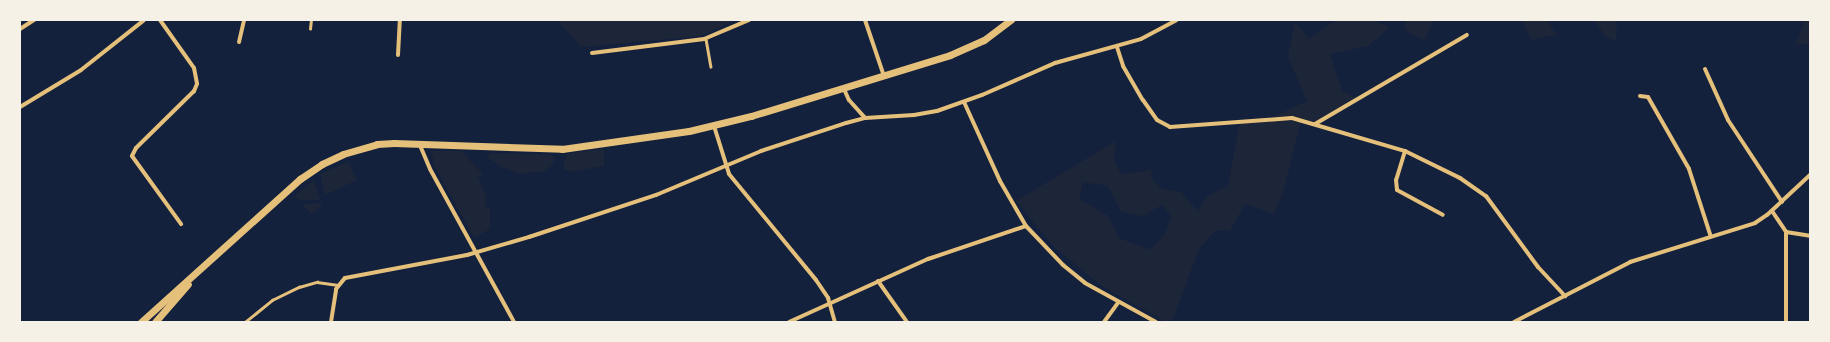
<!DOCTYPE html>
<style>
body{margin:0}
#map{position:relative;width:1830px;height:342px;overflow:hidden;background:#14213d;font-family:"IBM Plex Sans",sans-serif}
div>[style]{position:absolute}
.green>*{inset:0;background:#1d2539}
.service>*{height:2.5px;margin:-1.25px;padding:0 1.25px;transform-origin:1.25px;border-radius:1.25px;background:#e5c07b}
.minor>*{height:4px;margin:-2px;padding:0 2px;transform-origin:2px;border-radius:2px;background:#e5c07b}
.secondary>*{height:7px;margin:-3.5px;padding:0 3.5px;transform-origin:3.5px;border-radius:3.5px;background:#e5c07b}
span{translate:-50% -50%;white-space:nowrap;text-align:center;line-height:1.15;-webkit-text-stroke:3px #f6f1e7;paint-order:stroke}
.frame{position:absolute;inset:0;border:21px solid #f6f1e7;pointer-events:none}
</style>
<div id="map">
<div class="green">
<div style="clip-path:polygon(557px 20px,734px 20px,701px 36px,581px 47px)"></div>
<div style="clip-path:polygon(evenodd,1340px 20px,1374px 20px,1389px 28px,1368px 46px,1330px 54px,1342px 91px,1357px 99px,1315px 124px,1301px 121px,1284px 190px,1274px 214px,1245px 204px,1230px 231px,1216px 230px,1199px 249px,1173px 319px,1166px 322px,1103px 287px,1054px 247px,1016px 201px,1116px 141px,1114px 160px,1121px 174px,1152px 170px,1151px 178px,1162px 189px,1181px 192px,1198px 211px,1207px 196px,1228px 186px,1240px 121px,1271px 118px,1307px 101px,1288px 57px,1295px 22px,1309px 39px,1331px 23px,1340px 20px,1083px 182px,1108px 186px,1121px 212px,1143px 216px,1162px 205px,1172px 217px,1164px 235px,1150px 250px,1119px 238px,1107px 215px,1079px 199px,1083px 182px)"></div>
<div style="clip-path:polygon(1405px 20px,1433px 20px,1424px 40px,1405px 30px)"></div>
<div style="clip-path:polygon(1522px 20px,1547px 20px,1557px 35px,1531px 40px)"></div>
<div style="clip-path:polygon(1594px 20px,1615px 20px,1617px 23px,1616px 41px,1605px 36px)"></div>
<div style="clip-path:polygon(1804px 20px,1810px 20px,1810px 44px,1796px 44px)"></div>
<div style="clip-path:polygon(602px 149px,604px 150px,604px 166px,570px 172px,564px 169px,564px 161px,567px 154px)"></div>
<div style="clip-path:polygon(431px 151px,461px 151px,483px 174px,478px 177px,486px 196px,485px 207px,490px 208px,490px 229px,476px 237px,472px 234px,435px 167px)"></div>
<div style="clip-path:polygon(489px 153px,552px 155px,554px 158px,553px 164px,545px 171px,520px 174px,502px 167px,488px 158px)"></div>
<div style="clip-path:polygon(348px 162px,357px 180px,325px 195px,320px 174px)"></div>
<div style="clip-path:polygon(314px 180px,320px 200px,298px 200px,295px 196px)"></div>
<div style="clip-path:polygon(321px 203px,322px 205px,311px 214px,302px 204px)"></div>
</div>
<div class="service">
<div style="left:310px;top:29px;width:9px;rotate:-84deg"></div>
<div style="left:706px;top:39px;width:28px;rotate:80deg"></div>
<div style="left:245px;top:322px;width:35px;rotate:-39deg"></div>
<div style="left:272px;top:300px;width:30px;rotate:-26deg"></div>
<div style="left:299px;top:287px;width:19px;rotate:-16deg"></div>
<div style="left:317px;top:282px;width:21px;rotate:8deg"></div>
</div>
<div class="minor">
<div style="left:160px;top:20px;width:59px;rotate:54.7deg"></div>
<div style="left:194px;top:68px;width:16px;rotate:79deg"></div>
<div style="left:197px;top:84px;width:8px;rotate:113deg"></div>
<div style="left:194px;top:91px;width:81px;rotate:135.5deg"></div>
<div style="left:136px;top:148px;width:9px;rotate:117deg"></div>
<div style="left:132px;top:156px;width:84px;rotate:54.2deg"></div>
<div style="left:865px;top:20px;width:59px;rotate:71.3deg"></div>
<div style="left:20px;top:29px;width:17px;rotate:-33deg"></div>
<div style="left:239px;top:42px;width:23px;rotate:-77deg"></div>
<div style="left:1117px;top:47px;width:20px;rotate:72deg"></div>
<div style="left:1123px;top:66px;width:39px;rotate:60deg"></div>
<div style="left:1143px;top:100px;width:24px;rotate:55deg"></div>
<div style="left:1157px;top:120px;width:15px;rotate:28deg"></div>
<div style="left:1170px;top:127px;width:122px;rotate:-4.2deg"></div>
<div style="left:1292px;top:118px;width:118px;rotate:16.3deg"></div>
<div style="left:1405px;top:151px;width:61px;rotate:26.1deg"></div>
<div style="left:1460px;top:178px;width:32px;rotate:35deg"></div>
<div style="left:1486px;top:196px;width:88px;rotate:53.8deg"></div>
<div style="left:1538px;top:267px;width:40px;rotate:47deg"></div>
<div style="left:592px;top:53px;width:113px;rotate:-7.1deg"></div>
<div style="left:704px;top:39px;width:49px;rotate:-22.9deg"></div>
<div style="left:398px;top:55px;width:35px;rotate:-87deg"></div>
<div style="left:1705px;top:69px;width:56px;rotate:65.7deg"></div>
<div style="left:1728px;top:120px;width:98px;rotate:56.6deg"></div>
<div style="left:844px;top:89px;width:12px;rotate:66deg"></div>
<div style="left:849px;top:100px;width:24px;rotate:48deg"></div>
<div style="left:1640px;top:96px;width:8px;rotate:7deg"></div>
<div style="left:1648px;top:97px;width:83px;rotate:60.3deg"></div>
<div style="left:1689px;top:169px;width:71px;rotate:72.1deg"></div>
<div style="left:964px;top:102px;width:87px;rotate:65.5deg"></div>
<div style="left:1000px;top:181px;width:52px;rotate:60deg"></div>
<div style="left:1026px;top:226px;width:54px;rotate:46.5deg"></div>
<div style="left:1063px;top:265px;width:28px;rotate:39deg"></div>
<div style="left:1085px;top:283px;width:81px;rotate:28.8deg"></div>
<div style="left:20px;top:107px;width:71px;rotate:-31.2deg"></div>
<div style="left:81px;top:70px;width:80px;rotate:-38.4deg"></div>
<div style="left:1315px;top:124px;width:176px;rotate:-30.4deg"></div>
<div style="left:714px;top:126px;width:50px;rotate:72.6deg"></div>
<div style="left:729px;top:174px;width:137px;rotate:50.6deg"></div>
<div style="left:816px;top:280px;width:22px;rotate:56deg"></div>
<div style="left:828px;top:298px;width:25px;rotate:74deg"></div>
<div style="left:419px;top:143px;width:28px;rotate:67deg"></div>
<div style="left:430px;top:169px;width:175px;rotate:61.2deg"></div>
<div style="left:1405px;top:151px;width:30px;rotate:107deg"></div>
<div style="left:1396px;top:180px;width:10px;rotate:84deg"></div>
<div style="left:1397px;top:190px;width:52px;rotate:28.5deg"></div>
<div style="left:1772px;top:211px;width:25px;rotate:56deg"></div>
<div style="left:1786px;top:232px;width:90px;rotate:90deg"></div>
<div style="left:1786px;top:232px;width:24px;rotate:9deg"></div>
<div style="left:878px;top:281px;width:50px;rotate:54.7deg"></div>
<div style="left:331px;top:322px;width:33px;rotate:-81deg"></div>
<div style="left:336px;top:289px;width:14px;rotate:-51deg"></div>
<div style="left:345px;top:278px;width:124px;rotate:-10.7deg"></div>
<div style="left:467px;top:255px;width:65px;rotate:-16.2deg"></div>
<div style="left:529px;top:237px;width:134px;rotate:-18.3deg"></div>
<div style="left:656px;top:195px;width:114px;rotate:-22.7deg"></div>
<div style="left:761px;top:151px;width:89px;rotate:-18.2deg"></div>
<div style="left:846px;top:123px;width:20px;rotate:-15deg"></div>
<div style="left:865px;top:118px;width:49px;rotate:-3.5deg"></div>
<div style="left:914px;top:115px;width:23px;rotate:-10deg"></div>
<div style="left:937px;top:111px;width:48px;rotate:-19.6deg"></div>
<div style="left:982px;top:95px;width:80px;rotate:-23.7deg"></div>
<div style="left:1055px;top:63px;width:89px;rotate:-15.6deg"></div>
<div style="left:1141px;top:39px;width:40px;rotate:-28deg"></div>
<div style="left:789px;top:322px;width:153px;rotate:-24.4deg"></div>
<div style="left:928px;top:259px;width:103px;rotate:-18.6deg"></div>
<div style="left:1104px;top:322px;width:24px;rotate:-54deg"></div>
<div style="left:1514px;top:322px;width:131px;rotate:-27.3deg"></div>
<div style="left:1630px;top:262px;width:131px;rotate:-17.3deg"></div>
<div style="left:1755px;top:223px;width:14px;rotate:-34deg"></div>
<div style="left:1767px;top:215px;width:59px;rotate:-42.9deg"></div>
</div>
<div class="secondary">
<div style="left:141px;top:322px;width:214px;rotate:-42deg"></div>
<div style="left:300px;top:179px;width:27px;rotate:-34deg"></div>
<div style="left:322px;top:164px;width:23px;rotate:-25deg"></div>
<div style="left:343px;top:154px;width:35px;rotate:-16deg"></div>
<div style="left:377px;top:144px;width:17px;rotate:-3deg"></div>
<div style="left:394px;top:143px;width:168px;rotate:2deg"></div>
<div style="left:562px;top:149px;width:128px;rotate:-8.1deg"></div>
<div style="left:689px;top:131px;width:64px;rotate:-13.6deg"></div>
<div style="left:751px;top:116px;width:208px;rotate:-17deg"></div>
<div style="left:950px;top:55px;width:37px;rotate:-24deg"></div>
<div style="left:984px;top:40px;width:34px;rotate:-37deg"></div>
<div style="left:155px;top:322px;width:50px;rotate:-49deg"></div>
</div>
<div class="frame"></div>
</div>
